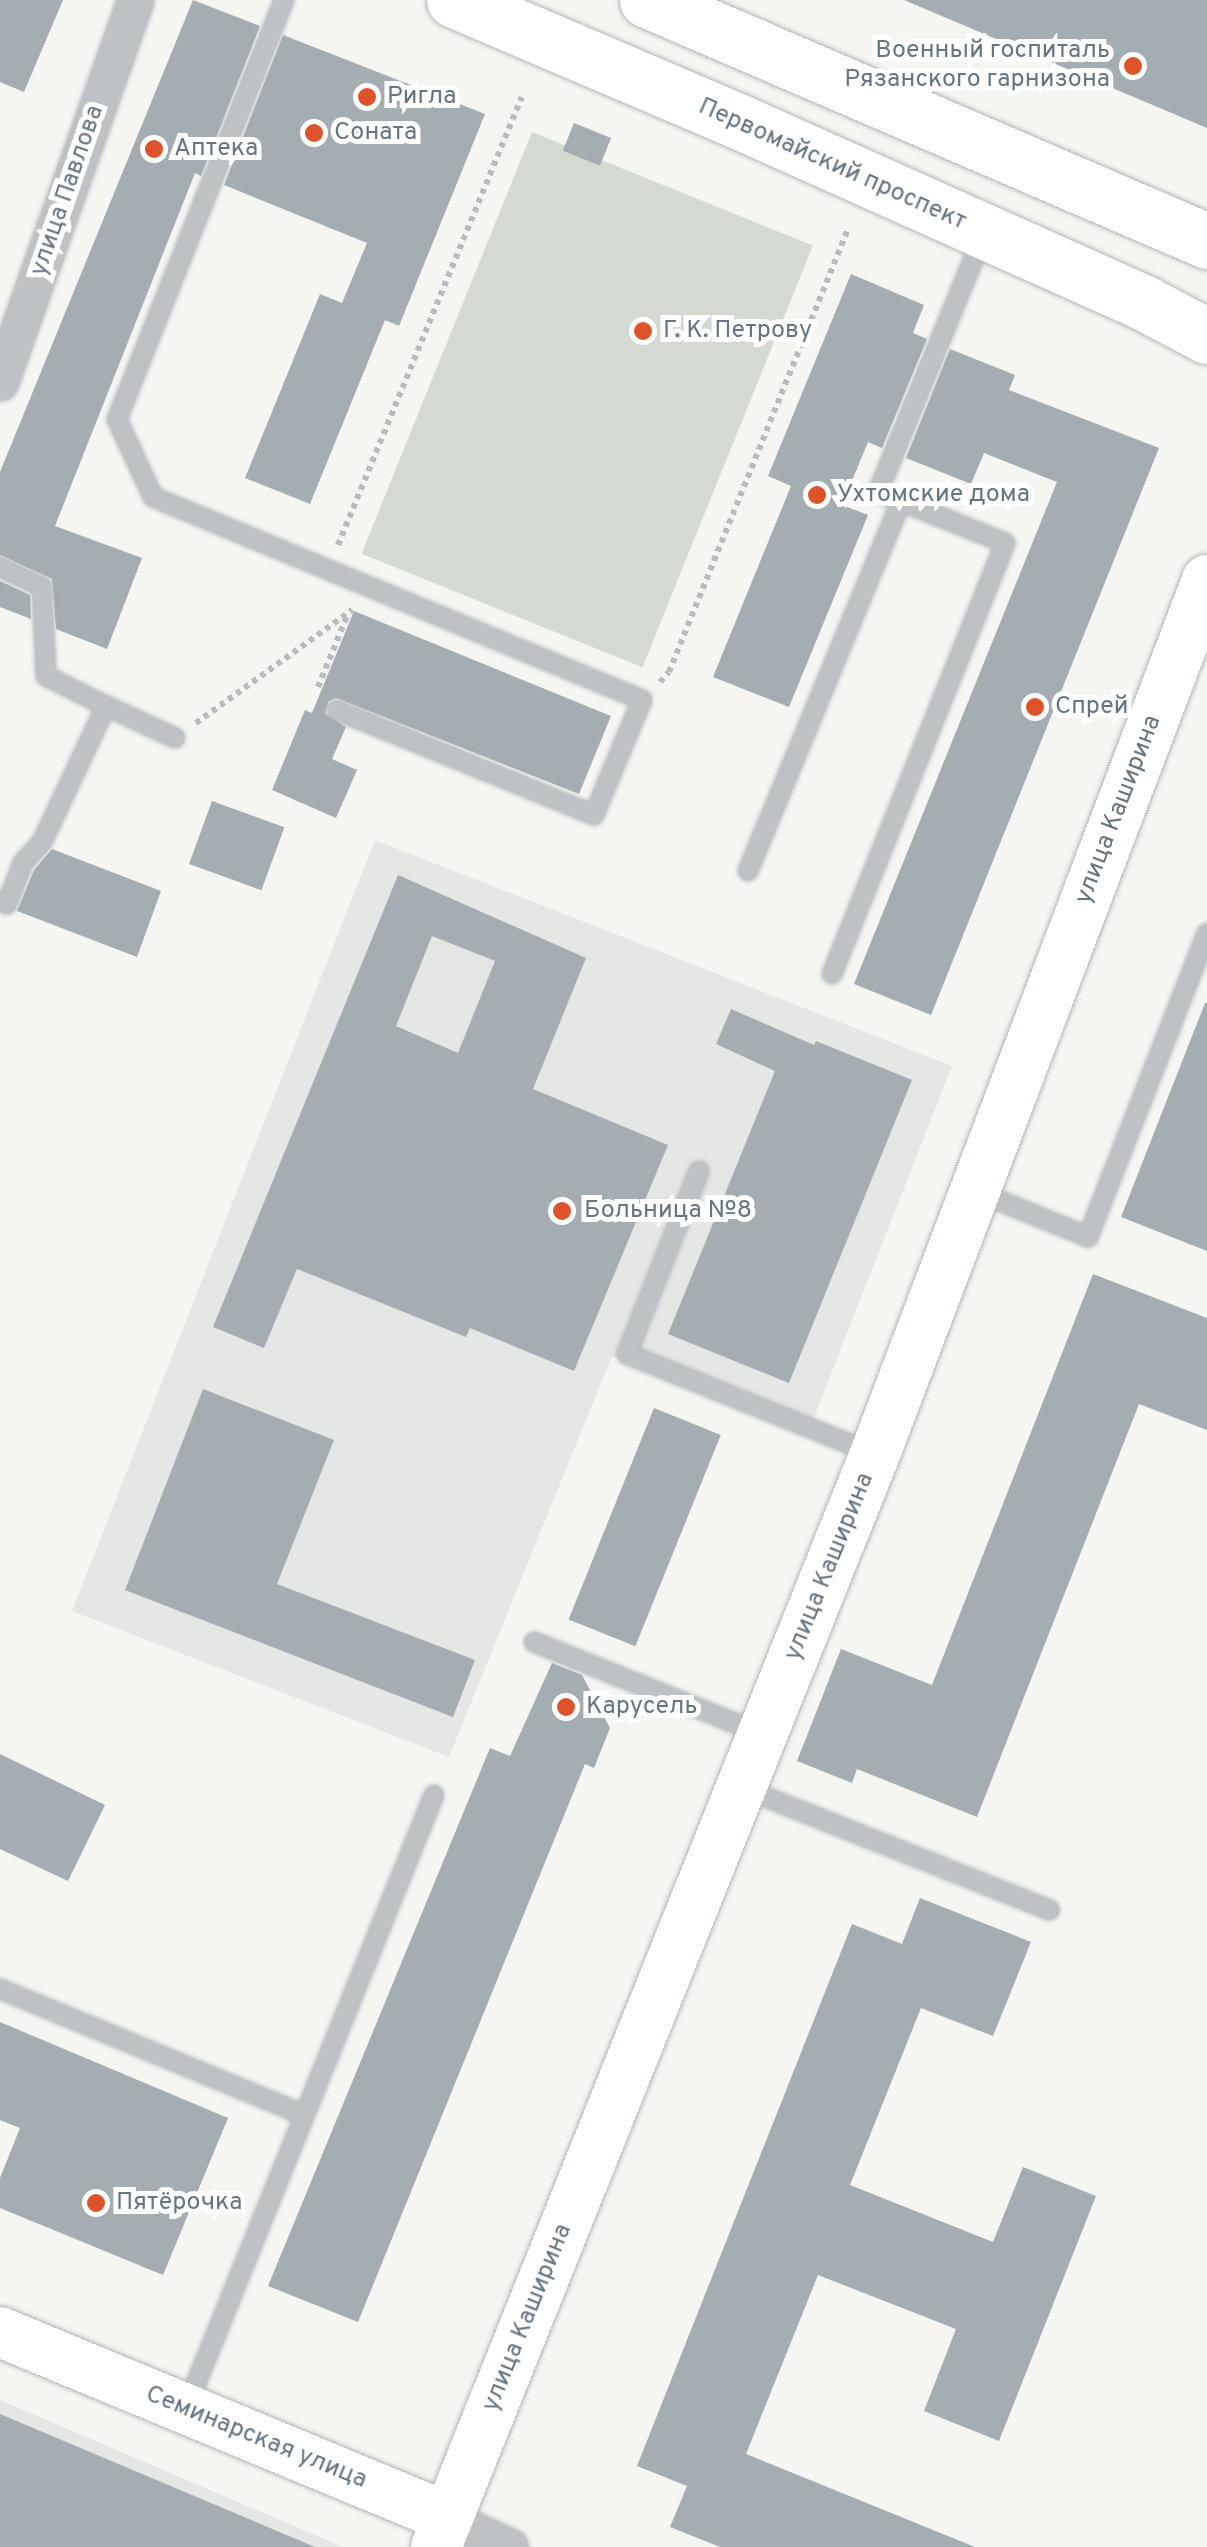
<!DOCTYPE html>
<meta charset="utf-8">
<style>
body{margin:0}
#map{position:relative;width:1207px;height:2547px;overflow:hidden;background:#f5f5f1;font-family:Overpass,sans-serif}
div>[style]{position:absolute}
.built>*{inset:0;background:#e5e7e5}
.green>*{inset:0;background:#d4dad1;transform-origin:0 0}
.building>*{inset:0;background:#a4adb2;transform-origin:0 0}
.path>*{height:6px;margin-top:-3px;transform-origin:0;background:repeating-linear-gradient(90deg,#b8bbbd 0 5px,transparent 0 10px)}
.roads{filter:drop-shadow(0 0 2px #b0b6ba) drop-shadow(0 0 2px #b0b6ba)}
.service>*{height:18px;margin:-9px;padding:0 9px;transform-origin:9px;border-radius:9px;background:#bec2c5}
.minor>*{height:35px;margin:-17.5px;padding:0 17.5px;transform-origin:17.5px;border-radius:17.5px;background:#bec2c5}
.secondary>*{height:50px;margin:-25px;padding:0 25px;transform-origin:25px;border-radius:25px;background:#fff}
.primary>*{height:55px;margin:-27.5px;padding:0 27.5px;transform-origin:27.5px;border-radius:27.5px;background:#fff}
.dots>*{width:28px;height:28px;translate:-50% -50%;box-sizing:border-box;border:5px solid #fff;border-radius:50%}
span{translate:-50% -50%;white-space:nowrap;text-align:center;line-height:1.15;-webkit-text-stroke:10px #fff;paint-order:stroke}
.poi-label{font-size:25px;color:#657582}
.right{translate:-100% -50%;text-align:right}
.left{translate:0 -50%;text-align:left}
.street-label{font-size:25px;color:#657582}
</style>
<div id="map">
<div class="built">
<div style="clip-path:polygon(375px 840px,952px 1066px,807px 1435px,612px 1356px,449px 1757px,72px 1611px)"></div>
<div style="clip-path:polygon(0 2400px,343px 2547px,0 2547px)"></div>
</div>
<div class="green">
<div style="left:532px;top:132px;width:303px;height:455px;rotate:22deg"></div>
</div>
<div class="building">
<div style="clip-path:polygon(0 0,63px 0,24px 92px,0 82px)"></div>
<div style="clip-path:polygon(193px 0,260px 26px,201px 176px,195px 173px,55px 526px,142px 558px,107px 649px,56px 629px,52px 579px,0 555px,0 472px)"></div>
<div style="clip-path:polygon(904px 0,1207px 0,1207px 128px)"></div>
<div style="clip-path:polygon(283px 35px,485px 114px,399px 326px,385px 320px,310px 504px,245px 478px,320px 294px,342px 303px,367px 243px,224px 185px)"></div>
<div style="left:574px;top:123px;width:40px;height:30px;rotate:22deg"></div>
<div style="clip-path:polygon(851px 274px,924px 305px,913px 333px,927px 339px,882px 448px,868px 442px,842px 505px,868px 515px,789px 707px,713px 677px,791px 486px,768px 476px)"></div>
<div style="clip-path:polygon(950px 349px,1015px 375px,1009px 390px,1159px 448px,931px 1015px,854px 984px,1057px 482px,984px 453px,971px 484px,906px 458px)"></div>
<div style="clip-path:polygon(0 581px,30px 595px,31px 619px,0 607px)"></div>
<div style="clip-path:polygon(354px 611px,611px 716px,579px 794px,336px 698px,329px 701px,325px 713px,346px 727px,332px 759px,357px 770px,336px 818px,272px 790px,305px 710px,312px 713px)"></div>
<div style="left:212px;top:801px;width:77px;height:67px;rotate:20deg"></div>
<div style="clip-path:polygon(52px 849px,161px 891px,137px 957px,17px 911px,34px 870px)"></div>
<div style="clip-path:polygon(evenodd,398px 875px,586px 958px,533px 1089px,668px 1145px,574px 1371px,470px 1328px,466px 1337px,297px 1269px,264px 1348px,213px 1327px,398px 875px,432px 936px,495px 961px,458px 1053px,396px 1026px,432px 936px)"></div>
<div style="clip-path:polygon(1205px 1003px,1207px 1003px,1207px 1251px,1121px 1217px)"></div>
<div style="clip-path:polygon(731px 1009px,814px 1045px,816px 1041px,912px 1080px,789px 1383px,668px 1334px,775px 1071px,716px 1044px)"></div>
<div style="clip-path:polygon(1093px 1274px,1207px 1318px,1207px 1430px,1139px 1404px,977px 1817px,857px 1769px,852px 1783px,797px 1761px,841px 1649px,932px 1685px)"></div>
<div style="clip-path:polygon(203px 1389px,334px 1440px,277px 1584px,475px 1660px,453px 1717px,125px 1590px)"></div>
<div style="left:654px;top:1408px;width:72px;height:228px;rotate:22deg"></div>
<div style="clip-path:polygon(552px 1663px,582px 1675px,610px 1728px,594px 1768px,585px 1764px,358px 2322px,268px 2286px,490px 1748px,510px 1756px)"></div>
<div style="clip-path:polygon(0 1754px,105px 1805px,68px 1881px,0 1849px)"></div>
<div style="clip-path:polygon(920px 1898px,1031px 1942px,993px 2036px,921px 2008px,850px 2185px,993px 2242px,1023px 2167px,1096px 2196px,999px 2441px,924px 2411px,956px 2329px,818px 2275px,746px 2454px,975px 2547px,720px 2547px,670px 2527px,687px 2486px,637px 2466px,852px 1924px,902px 1944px)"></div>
<div style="clip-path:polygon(0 2022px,228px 2118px,163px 2275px,0 2208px,0 2178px,20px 2128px,0 2120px)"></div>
<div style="clip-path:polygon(0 2414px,315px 2547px,0 2547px)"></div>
</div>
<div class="path">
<div style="left:338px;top:545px;width:484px;rotate:-67.7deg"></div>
<div style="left:660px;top:682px;width:13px;rotate:-48deg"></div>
<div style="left:669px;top:672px;width:476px;rotate:-68deg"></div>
<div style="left:318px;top:687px;width:77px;rotate:-67.8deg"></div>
<div style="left:196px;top:723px;width:193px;rotate:-35.9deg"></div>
</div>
<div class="roads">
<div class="service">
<div style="left:284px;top:0;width:451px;rotate:111.7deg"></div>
<div style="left:117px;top:419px;width:86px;rotate:65.2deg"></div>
<div style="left:153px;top:497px;width:529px;rotate:22.54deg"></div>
<div style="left:642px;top:700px;width:125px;rotate:112.7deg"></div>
<div style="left:594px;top:815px;width:278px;rotate:-157.8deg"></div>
<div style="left:0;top:567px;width:47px;rotate:25.5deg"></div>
<div style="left:42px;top:587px;width:89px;rotate:87.4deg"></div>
<div style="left:46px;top:676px;width:67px;rotate:26.6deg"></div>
<div style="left:106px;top:706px;width:150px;rotate:115.2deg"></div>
<div style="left:42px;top:842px;width:28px;rotate:132deg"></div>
<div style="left:23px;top:863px;width:44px;rotate:111.3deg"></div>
<div style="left:7px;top:904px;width:8px;rotate:-157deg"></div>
<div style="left:106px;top:706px;width:76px;rotate:24.9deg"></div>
<div style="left:748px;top:871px;width:400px;rotate:-67.5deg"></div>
<div style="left:901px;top:501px;width:25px;rotate:-159deg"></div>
<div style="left:878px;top:492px;width:274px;rotate:-67.7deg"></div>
<div style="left:832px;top:974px;width:464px;rotate:-68.1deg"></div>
<div style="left:1005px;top:543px;width:112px;rotate:-158deg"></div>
<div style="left:699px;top:1171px;width:197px;rotate:111.5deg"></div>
<div style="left:627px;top:1354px;width:262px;rotate:22deg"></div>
<div style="left:978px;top:1192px;width:119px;rotate:22.2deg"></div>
<div style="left:1088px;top:1237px;width:326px;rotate:-68.6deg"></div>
<div style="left:534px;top:1642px;width:243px;rotate:22deg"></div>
<div style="left:743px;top:1788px;width:330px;rotate:21.7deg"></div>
<div style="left:0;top:1989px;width:329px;rotate:22.5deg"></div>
<div style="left:187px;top:2406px;width:659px;rotate:-67.99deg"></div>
</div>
<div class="minor">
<div style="left:0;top:382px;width:405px;rotate:-70.5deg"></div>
<div style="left:448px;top:2518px;width:68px;rotate:25.1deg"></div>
</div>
<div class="secondary">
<div style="left:0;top:2332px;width:485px;rotate:22.5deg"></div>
<div style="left:436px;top:2547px;width:1178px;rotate:-68.12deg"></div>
<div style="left:875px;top:1454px;width:935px;rotate:-69.2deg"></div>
</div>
<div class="primary">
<div style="left:454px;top:0;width:311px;rotate:23.1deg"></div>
<div style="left:740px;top:122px;width:445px;rotate:24.1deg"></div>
<div style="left:1146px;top:304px;width:69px;rotate:27.7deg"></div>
<div style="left:647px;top:0;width:610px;rotate:23.28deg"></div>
</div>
</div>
<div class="dots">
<div style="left:1133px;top:66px;background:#de5329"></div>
<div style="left:367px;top:97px;background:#de5329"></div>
<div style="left:314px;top:133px;background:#de5329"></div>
<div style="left:154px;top:149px;background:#de5329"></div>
<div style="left:643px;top:331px;background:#de5329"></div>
<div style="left:817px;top:495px;background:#de5329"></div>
<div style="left:1035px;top:707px;background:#de5329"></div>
<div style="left:562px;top:1211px;background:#de5329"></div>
<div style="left:566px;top:1707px;background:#de5329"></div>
<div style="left:96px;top:2203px;background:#de5329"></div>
</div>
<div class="poi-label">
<span class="right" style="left:1110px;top:66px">Военный госпиталь<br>Рязанского гарнизона</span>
<span class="left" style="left:387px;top:97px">Ригла</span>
<span class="left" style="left:334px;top:133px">Соната</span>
<span class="left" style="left:174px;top:149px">Аптека</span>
<span class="left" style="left:663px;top:331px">Г. К. Петрову</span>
<span class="left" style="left:837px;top:495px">Ухтомские дома</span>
<span class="left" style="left:1055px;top:707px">Спрей</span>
<span class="left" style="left:584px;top:1211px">Больница №8</span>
<span class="left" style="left:586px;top:1707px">Карусель</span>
<span class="left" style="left:116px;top:2203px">Пятёрочка</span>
</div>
<div class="street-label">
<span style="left:832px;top:165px;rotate:24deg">Первомайский проспект</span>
<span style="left:68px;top:191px;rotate:-71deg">улица Павлова</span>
<span style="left:1119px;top:810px;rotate:-69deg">улица Каширина</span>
<span style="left:830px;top:1567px;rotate:-68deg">улица Каширина</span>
<span style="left:528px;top:2318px;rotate:-68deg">улица Каширина</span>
<span style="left:256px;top:2438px;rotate:22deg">Семинарская улица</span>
</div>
</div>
